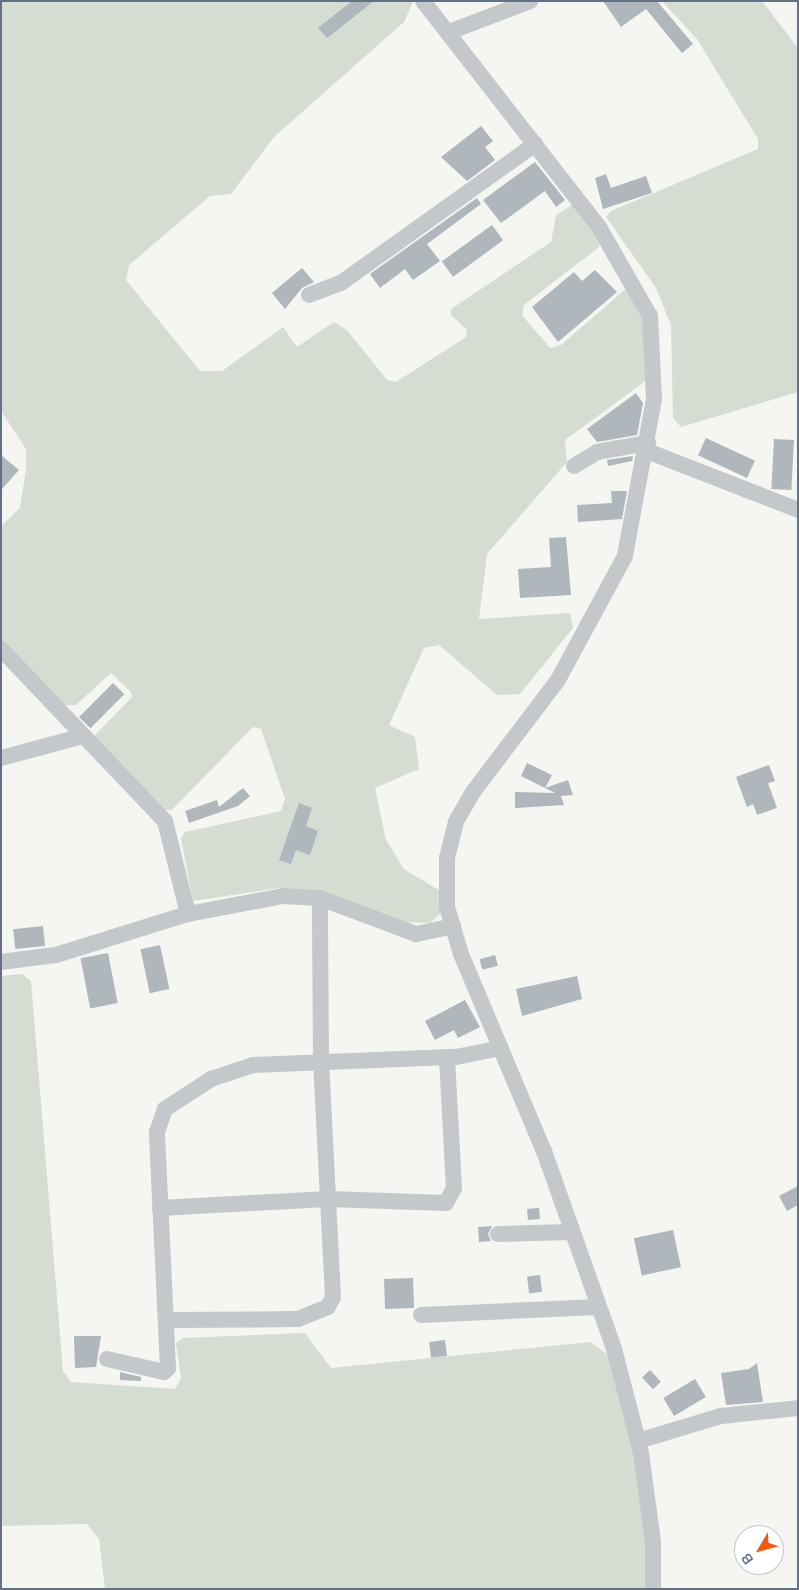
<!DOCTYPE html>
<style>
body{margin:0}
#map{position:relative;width:799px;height:1590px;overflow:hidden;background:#f5f5f1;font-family:"Nunito Sans",sans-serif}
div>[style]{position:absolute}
.green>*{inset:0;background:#d5ddd2}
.building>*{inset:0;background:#afb6bc;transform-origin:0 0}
.minor>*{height:16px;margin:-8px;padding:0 8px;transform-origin:8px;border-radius:8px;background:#c4c8cb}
span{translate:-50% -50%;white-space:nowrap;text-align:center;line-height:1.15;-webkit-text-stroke:5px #fff;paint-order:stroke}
.frame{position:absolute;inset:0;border:2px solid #627285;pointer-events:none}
.north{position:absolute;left:734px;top:1525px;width:50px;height:50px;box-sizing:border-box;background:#fff;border:1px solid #c0c7ce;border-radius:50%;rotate:233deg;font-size:14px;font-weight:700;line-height:20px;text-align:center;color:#627285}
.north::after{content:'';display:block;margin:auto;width:18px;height:22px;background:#f25a14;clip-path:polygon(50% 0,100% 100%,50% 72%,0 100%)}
</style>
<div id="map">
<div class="green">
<div style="clip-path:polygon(1px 1px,413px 2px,404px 22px,274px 137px,231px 194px,210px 196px,129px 265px,126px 280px,200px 371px,222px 371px,283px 327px,297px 347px,334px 322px,347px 330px,387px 380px,396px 382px,466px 337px,467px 330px,451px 315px,451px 309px,551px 242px,556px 215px,575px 203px,601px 237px,599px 247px,524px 305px,522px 315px,550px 348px,561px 345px,628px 287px,642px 309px,647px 380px,565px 440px,567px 462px,487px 554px,479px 619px,570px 613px,573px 628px,520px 694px,497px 695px,439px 645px,424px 648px,389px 725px,415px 737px,419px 769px,375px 788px,386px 840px,404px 869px,442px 892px,443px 911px,430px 923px,402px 922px,321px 890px,279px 888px,193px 901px,181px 838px,185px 832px,281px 811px,285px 799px,261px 729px,253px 727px,172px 810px,164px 810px,96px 741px,95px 735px,132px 697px,131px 692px,111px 673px,76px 705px,61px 705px,1px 641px,1px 526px,20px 508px,26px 469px,26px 449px,1px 411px)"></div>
<div style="clip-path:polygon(662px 1px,762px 1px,798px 48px,798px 392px,681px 427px,673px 418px,671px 325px,656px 288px,606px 217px,611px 211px,758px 149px,758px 139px,697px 39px)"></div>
<div style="clip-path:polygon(22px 974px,31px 981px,63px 1371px,71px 1382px,175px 1389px,181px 1378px,176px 1343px,182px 1338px,305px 1333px,331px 1368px,591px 1342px,609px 1356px,632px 1440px,647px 1539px,648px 1589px,105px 1589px,99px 1539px,87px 1524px,1px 1526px,1px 976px)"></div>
</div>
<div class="building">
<div style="clip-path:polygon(352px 1px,374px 1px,327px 38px,318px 28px)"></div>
<div style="clip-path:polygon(603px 1px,657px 1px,693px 44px,682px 53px,646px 9px,621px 27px)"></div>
<div style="clip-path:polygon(481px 126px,493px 141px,485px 147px,495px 160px,467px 181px,441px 157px)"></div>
<div style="clip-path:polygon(535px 162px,565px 200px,556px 207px,545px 191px,501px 223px,483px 200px)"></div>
<div style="clip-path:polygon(606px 174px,611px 188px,646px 176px,652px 193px,603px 209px,595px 178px)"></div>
<div style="clip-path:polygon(477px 198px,481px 204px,427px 244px,440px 261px,413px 280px,405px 269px,380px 288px,370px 274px)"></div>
<div style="left:492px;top:225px;width:19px;height:62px;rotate:54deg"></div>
<div style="clip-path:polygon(302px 268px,314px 282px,302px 288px,285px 309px,272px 293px)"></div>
<div style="clip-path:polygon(595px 270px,617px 292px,558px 342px,532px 307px,574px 272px,582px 281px)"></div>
<div style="clip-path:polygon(636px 393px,643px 403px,637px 435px,597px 442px,587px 429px)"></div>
<div style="left:706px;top:438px;width:54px;height:19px;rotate:25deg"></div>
<div style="left:774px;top:439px;width:20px;height:50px;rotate:3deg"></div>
<div style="clip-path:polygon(1px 455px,19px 470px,1px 490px)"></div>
<div style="clip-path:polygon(633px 456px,632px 461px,608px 466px,607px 460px)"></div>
<div style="clip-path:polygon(611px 491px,627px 491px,622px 519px,578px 522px,577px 505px,612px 503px)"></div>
<div style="clip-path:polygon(566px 537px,571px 595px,520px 598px,518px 569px,551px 567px,549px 538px)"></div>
<div style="left:113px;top:683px;width:16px;height:48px;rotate:45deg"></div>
<div style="clip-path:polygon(527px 763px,552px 775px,545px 788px,568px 780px,573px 795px,561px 796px,564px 805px,515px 808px,515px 792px,555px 793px,521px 776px)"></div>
<div style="clip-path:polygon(769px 765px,775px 781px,768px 783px,777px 808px,757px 815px,753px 804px,747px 807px,736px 777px)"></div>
<div style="clip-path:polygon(243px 788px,250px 796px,238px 806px,189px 823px,185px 811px,217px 800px,219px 807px)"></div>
<div style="clip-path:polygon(299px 803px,312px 808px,306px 826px,318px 831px,310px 855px,296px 850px,291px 864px,279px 860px)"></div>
<div style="left:43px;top:926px;width:20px;height:30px;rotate:84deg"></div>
<div style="left:160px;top:945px;width:45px;height:20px;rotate:78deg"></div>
<div style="left:108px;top:953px;width:51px;height:28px;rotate:79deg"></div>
<div style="left:495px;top:955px;width:11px;height:16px;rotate:75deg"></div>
<div style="clip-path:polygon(577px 976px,582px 999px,522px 1016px,516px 989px)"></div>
<div style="clip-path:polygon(465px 1000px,480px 1027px,458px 1038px,454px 1030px,435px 1040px,425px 1021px)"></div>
<div style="clip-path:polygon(798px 1186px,798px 1205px,787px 1211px,779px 1196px)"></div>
<div style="left:539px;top:1208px;width:11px;height:12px;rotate:85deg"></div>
<div style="clip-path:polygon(492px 1226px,488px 1234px,491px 1241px,479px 1242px,478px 1227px)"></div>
<div style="left:673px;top:1230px;width:38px;height:40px;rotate:78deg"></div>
<div style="left:540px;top:1275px;width:17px;height:13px;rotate:83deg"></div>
<div style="left:413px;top:1278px;width:30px;height:29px;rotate:88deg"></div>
<div style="clip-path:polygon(74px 1336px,101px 1336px,96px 1367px,75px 1368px)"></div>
<div style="left:445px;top:1340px;width:16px;height:16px;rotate:83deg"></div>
<div style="clip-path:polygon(757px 1363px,763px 1402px,726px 1405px,721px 1373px,749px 1369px)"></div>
<div style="left:650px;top:1370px;width:16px;height:11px;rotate:47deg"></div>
<div style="clip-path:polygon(120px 1372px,141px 1377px,141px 1381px,120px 1380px)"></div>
<div style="left:695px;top:1379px;width:21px;height:37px;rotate:59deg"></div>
</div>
<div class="minor">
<div style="left:423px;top:1px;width:286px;rotate:52.1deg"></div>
<div style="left:599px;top:227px;width:103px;rotate:60.2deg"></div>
<div style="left:650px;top:316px;width:83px;rotate:87.2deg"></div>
<div style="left:654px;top:399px;width:160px;rotate:100.5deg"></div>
<div style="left:625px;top:556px;width:141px;rotate:118.4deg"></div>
<div style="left:558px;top:680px;width:141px;rotate:127.2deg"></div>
<div style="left:473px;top:792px;width:34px;rotate:120deg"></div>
<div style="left:456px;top:822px;width:37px;rotate:104deg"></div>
<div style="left:447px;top:858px;width:49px;rotate:90deg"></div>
<div style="left:447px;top:907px;width:49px;rotate:73.4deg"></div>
<div style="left:461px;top:954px;width:214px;rotate:67.2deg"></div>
<div style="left:544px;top:1151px;width:210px;rotate:70.5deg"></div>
<div style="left:614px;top:1349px;width:107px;rotate:75.4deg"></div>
<div style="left:641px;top:1453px;width:90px;rotate:82.3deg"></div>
<div style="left:653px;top:1542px;width:47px;rotate:90deg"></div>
<div style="left:449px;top:32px;width:87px;rotate:-20.9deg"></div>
<div style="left:309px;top:295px;width:34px;rotate:-21deg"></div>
<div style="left:341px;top:283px;width:239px;rotate:-35.6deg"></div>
<div style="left:647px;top:451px;width:162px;rotate:21.3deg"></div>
<div style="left:574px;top:466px;width:27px;rotate:-31deg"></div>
<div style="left:597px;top:452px;width:52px;rotate:-10deg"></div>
<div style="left:1px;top:649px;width:238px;rotate:46.4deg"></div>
<div style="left:165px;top:821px;width:96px;rotate:76.1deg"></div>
<div style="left:1px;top:758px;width:85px;rotate:-15deg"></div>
<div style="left:1px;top:962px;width:55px;rotate:-7.3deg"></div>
<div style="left:56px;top:955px;width:138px;rotate:-17.3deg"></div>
<div style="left:188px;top:914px;width:97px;rotate:-10.7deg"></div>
<div style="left:283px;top:896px;width:37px;rotate:3deg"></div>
<div style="left:320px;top:898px;width:103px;rotate:20.6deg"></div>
<div style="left:416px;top:934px;width:38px;rotate:-12deg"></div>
<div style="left:160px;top:1208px;width:168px;rotate:-3.1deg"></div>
<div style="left:328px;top:1199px;width:118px;rotate:1.9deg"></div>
<div style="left:446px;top:1203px;width:17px;rotate:-62deg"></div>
<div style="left:454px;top:1188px;width:130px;rotate:-93.1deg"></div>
<div style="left:498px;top:1234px;width:72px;rotate:-1.6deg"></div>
<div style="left:421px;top:1315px;width:177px;rotate:-2.6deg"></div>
<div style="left:167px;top:1320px;width:131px;rotate:-0.4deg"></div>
<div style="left:298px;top:1319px;width:32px;rotate:-22deg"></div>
<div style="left:328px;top:1307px;width:11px;rotate:-63deg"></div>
<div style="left:333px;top:1297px;width:236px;rotate:-92.9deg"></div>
<div style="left:321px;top:1061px;width:163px;rotate:-90.4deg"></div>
<div style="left:107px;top:1359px;width:58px;rotate:12.8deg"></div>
<div style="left:164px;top:1372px;width:6px;rotate:-45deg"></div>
<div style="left:168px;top:1368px;width:236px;rotate:-92.7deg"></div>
<div style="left:157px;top:1132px;width:24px;rotate:-71deg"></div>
<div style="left:165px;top:1109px;width:55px;rotate:-33.1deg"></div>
<div style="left:211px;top:1079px;width:44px;rotate:-18.4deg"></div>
<div style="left:253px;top:1065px;width:203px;rotate:-2.3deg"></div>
<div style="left:456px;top:1057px;width:46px;rotate:-11.3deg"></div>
<div style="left:638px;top:1441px;width:87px;rotate:-16.8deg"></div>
<div style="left:721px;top:1416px;width:77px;rotate:-5.9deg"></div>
</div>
<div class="frame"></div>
<div class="north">B</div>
</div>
